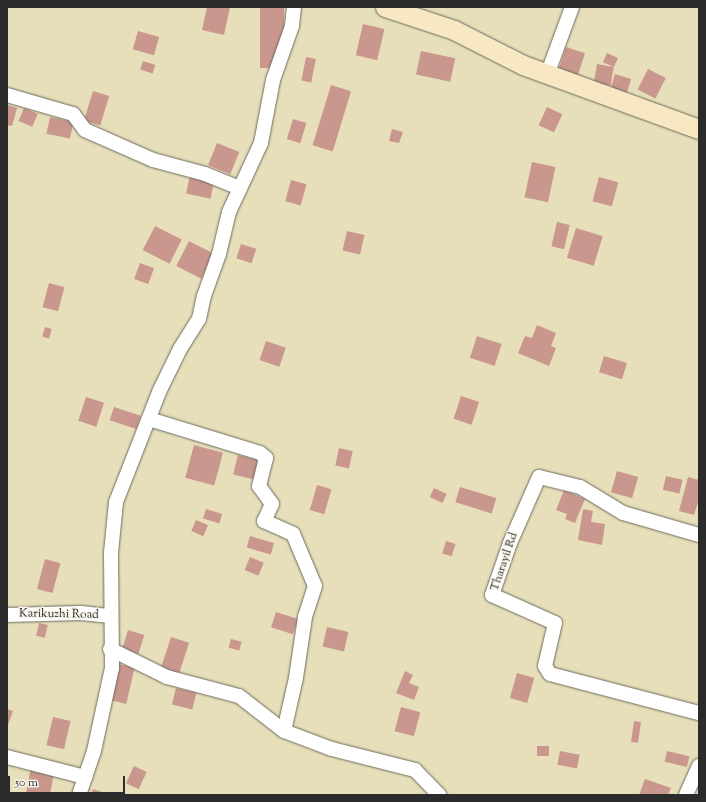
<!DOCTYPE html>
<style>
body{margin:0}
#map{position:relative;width:706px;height:802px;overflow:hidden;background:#e7dfba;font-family:"Sorts Mill Goudy",serif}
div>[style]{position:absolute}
.building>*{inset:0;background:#ca978e;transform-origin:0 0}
.roads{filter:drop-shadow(0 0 1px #6d6a5d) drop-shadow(0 0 1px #6d6a5d)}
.street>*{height:14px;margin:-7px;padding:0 7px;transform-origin:7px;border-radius:7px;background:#fff}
.secondary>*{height:19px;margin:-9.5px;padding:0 9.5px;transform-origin:9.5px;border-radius:9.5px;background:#f7e8c3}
span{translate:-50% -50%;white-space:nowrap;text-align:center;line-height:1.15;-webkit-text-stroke:3px #f7f3e8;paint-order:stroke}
.street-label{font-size:12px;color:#2b2b2b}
.frame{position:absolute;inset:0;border:8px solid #2b2b2b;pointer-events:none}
.scale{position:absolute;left:8px;top:776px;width:117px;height:18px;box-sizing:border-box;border:2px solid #2b2b2b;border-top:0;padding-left:5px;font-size:12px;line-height:14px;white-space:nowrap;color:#2b2b2b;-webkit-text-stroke:3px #f7f3e8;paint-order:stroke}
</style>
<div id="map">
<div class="building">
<div style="clip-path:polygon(207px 7px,230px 7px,224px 35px,202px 30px)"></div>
<div style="left:260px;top:7px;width:24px;height:61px"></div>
<div style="left:363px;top:24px;width:22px;height:32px;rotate:13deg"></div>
<div style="left:138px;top:31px;width:22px;height:19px;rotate:16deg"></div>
<div style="left:566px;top:47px;width:20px;height:30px;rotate:18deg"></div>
<div style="left:421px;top:51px;width:35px;height:24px;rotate:12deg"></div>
<div style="left:607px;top:53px;width:12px;height:10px;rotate:24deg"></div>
<div style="left:306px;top:57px;width:10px;height:24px;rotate:11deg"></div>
<div style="left:143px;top:61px;width:13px;height:9px;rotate:18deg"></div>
<div style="left:597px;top:64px;width:17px;height:19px;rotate:10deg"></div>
<div style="left:648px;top:69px;width:20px;height:23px;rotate:27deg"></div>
<div style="left:615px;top:74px;width:17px;height:16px;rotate:17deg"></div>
<div style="left:331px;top:85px;width:21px;height:63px;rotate:17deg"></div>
<div style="left:93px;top:91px;width:17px;height:31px;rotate:17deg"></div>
<div style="clip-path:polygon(7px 105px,17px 108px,12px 126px,7px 125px)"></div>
<div style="left:547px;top:107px;width:17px;height:20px;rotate:25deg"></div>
<div style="left:24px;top:108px;width:15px;height:14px;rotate:23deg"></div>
<div style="left:50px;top:117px;width:24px;height:17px;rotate:12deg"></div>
<div style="left:293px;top:119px;width:14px;height:21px;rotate:17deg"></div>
<div style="clip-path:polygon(392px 129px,403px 132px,399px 143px,389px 141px)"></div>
<div style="left:217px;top:143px;width:24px;height:24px;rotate:22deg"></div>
<div style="left:532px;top:162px;width:24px;height:36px;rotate:12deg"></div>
<div style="left:190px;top:175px;width:25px;height:19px;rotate:12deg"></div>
<div style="left:599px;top:177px;width:20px;height:25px;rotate:15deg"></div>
<div style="left:291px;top:180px;width:16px;height:22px;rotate:15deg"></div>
<div style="left:557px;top:222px;width:13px;height:25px;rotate:13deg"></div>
<div style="left:155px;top:226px;width:30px;height:27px;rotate:27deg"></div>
<div style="left:576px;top:228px;width:28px;height:31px;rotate:17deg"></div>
<div style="left:347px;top:231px;width:18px;height:20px;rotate:13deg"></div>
<div style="left:189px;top:241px;width:28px;height:28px;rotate:27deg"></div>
<div style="left:241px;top:244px;width:16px;height:15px;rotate:18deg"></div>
<div style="left:140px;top:263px;width:15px;height:17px;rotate:20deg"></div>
<div style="left:49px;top:283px;width:16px;height:25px;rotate:15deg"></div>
<div style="clip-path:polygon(537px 325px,556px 333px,551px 346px,556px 348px,549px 366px,518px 353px,525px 336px,532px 338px)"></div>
<div style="left:45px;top:327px;width:7px;height:10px;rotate:16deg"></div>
<div style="left:477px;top:336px;width:26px;height:23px;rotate:18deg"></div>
<div style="left:266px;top:341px;width:21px;height:20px;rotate:19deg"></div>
<div style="left:604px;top:356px;width:24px;height:17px;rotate:17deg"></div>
<div style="left:461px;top:396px;width:19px;height:24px;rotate:18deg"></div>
<div style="left:86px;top:397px;width:19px;height:25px;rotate:18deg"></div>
<div style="left:114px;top:407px;width:28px;height:14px;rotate:18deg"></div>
<div style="left:194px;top:445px;width:30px;height:34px;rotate:15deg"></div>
<div style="left:339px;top:448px;width:14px;height:18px;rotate:12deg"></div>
<div style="left:238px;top:455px;width:25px;height:20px;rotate:14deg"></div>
<div style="left:617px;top:471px;width:22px;height:22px;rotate:16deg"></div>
<div style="left:666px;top:476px;width:17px;height:14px;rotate:13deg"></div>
<div style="clip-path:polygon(688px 477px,699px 480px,699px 499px,694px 515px,679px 511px)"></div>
<div style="left:317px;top:485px;width:15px;height:26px;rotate:16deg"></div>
<div style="left:460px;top:487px;width:38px;height:16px;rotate:17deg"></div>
<div style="left:434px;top:488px;width:14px;height:10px;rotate:25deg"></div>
<div style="clip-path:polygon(564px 490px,585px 499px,575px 523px,565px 519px,567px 514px,556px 510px)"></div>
<div style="left:206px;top:509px;width:17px;height:10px;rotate:17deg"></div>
<div style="clip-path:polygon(583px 509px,593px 511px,591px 522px,605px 524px,602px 545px,578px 540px)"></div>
<div style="left:196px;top:520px;width:13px;height:12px;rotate:23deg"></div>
<div style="left:250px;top:536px;width:25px;height:12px;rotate:16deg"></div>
<div style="left:446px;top:541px;width:10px;height:13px;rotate:17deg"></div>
<div style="left:250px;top:557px;width:15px;height:14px;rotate:23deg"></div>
<div style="left:45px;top:559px;width:16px;height:31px;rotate:15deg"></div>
<div style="left:276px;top:612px;width:23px;height:16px;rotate:18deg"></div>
<div style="left:39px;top:623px;width:9px;height:13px;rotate:13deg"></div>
<div style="left:327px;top:627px;width:22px;height:20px;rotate:13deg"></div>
<div style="left:128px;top:630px;width:17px;height:20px;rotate:17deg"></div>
<div style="left:171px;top:637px;width:19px;height:35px;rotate:18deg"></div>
<div style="left:231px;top:639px;width:11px;height:9px;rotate:15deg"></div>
<div style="left:118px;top:664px;width:17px;height:37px;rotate:13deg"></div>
<div style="clip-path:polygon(405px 671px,413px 675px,409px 683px,419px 687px,414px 700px,396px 693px)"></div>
<div style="left:517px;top:673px;width:18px;height:26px;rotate:16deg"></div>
<div style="left:176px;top:688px;width:21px;height:17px;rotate:14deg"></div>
<div style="left:401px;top:707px;width:20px;height:25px;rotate:15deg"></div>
<div style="clip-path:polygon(7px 709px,13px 711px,7px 728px)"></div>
<div style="left:53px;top:717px;width:18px;height:29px;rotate:13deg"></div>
<div style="left:634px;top:721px;width:7px;height:21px;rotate:8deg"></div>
<div style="left:537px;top:746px;width:12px;height:10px"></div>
<div style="left:560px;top:751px;width:20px;height:14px;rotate:11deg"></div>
<div style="left:667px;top:751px;width:23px;height:11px;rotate:13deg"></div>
<div style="left:134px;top:766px;width:14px;height:19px;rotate:25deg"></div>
<div style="clip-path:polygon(31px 767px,54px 772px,50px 795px,26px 794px)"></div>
<div style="clip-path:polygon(645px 779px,671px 788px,668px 795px,639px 795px)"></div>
<div style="clip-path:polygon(93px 789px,105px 793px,105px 795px,91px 795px)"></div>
</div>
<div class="roads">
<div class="street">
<div style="left:547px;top:75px;width:72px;rotate:-69.8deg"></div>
<div style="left:7px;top:95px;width:69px;rotate:16.1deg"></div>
<div style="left:73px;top:114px;width:20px;rotate:53deg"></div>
<div style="left:85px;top:130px;width:74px;rotate:23.8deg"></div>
<div style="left:153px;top:160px;width:54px;rotate:15.1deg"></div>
<div style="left:205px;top:174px;width:38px;rotate:22deg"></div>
<div style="left:149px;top:419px;width:116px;rotate:17deg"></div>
<div style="left:260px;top:453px;width:8px;rotate:40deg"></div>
<div style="left:266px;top:458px;width:29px;rotate:104deg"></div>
<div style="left:259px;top:486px;width:22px;rotate:54deg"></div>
<div style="left:272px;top:504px;width:19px;rotate:115deg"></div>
<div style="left:264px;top:521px;width:32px;rotate:24deg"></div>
<div style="left:293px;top:534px;width:56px;rotate:67.1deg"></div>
<div style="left:315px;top:586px;width:33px;rotate:108deg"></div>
<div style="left:305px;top:617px;width:62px;rotate:98.4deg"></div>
<div style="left:296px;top:678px;width:54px;rotate:102.8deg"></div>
<div style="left:699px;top:535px;width:79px;rotate:-163.9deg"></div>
<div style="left:623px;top:513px;width:50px;rotate:-148.8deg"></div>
<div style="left:580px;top:487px;width:42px;rotate:-166.3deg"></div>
<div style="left:539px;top:477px;width:72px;rotate:113.7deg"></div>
<div style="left:510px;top:543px;width:55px;rotate:109.1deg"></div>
<div style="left:492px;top:595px;width:69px;rotate:24deg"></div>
<div style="left:555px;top:623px;width:44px;rotate:103.1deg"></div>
<div style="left:545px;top:666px;width:9px;rotate:58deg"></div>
<div style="left:550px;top:674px;width:154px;rotate:14.7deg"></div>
<div style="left:7px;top:615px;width:74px;rotate:-1.5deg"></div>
<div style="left:81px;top:613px;width:30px;rotate:6deg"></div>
<div style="left:110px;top:649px;width:64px;rotate:26.2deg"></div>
<div style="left:167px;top:677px;width:74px;rotate:14.8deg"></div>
<div style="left:239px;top:696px;width:57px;rotate:37.9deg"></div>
<div style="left:284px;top:731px;width:51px;rotate:20.6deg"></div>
<div style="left:332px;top:749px;width:86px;rotate:14.2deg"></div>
<div style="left:415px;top:770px;width:35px;rotate:46deg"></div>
<div style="left:7px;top:757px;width:81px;rotate:14.4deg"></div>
<div style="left:79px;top:795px;width:46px;rotate:-71.2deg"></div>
<div style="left:94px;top:751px;width:85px;rotate:-77.8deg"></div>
<div style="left:112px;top:668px;width:115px;rotate:-90.5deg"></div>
<div style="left:111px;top:553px;width:51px;rotate:-84.4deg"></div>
<div style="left:116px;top:502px;width:120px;rotate:-68.6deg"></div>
<div style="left:160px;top:390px;width:46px;rotate:-64deg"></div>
<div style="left:180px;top:349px;width:36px;rotate:-58deg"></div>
<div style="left:199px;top:319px;width:24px;rotate:-78deg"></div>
<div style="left:204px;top:296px;width:45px;rotate:-70.3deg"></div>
<div style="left:219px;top:254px;width:43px;rotate:-76.6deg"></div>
<div style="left:229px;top:212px;width:76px;rotate:-65.1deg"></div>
<div style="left:261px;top:143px;width:64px;rotate:-79.2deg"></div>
<div style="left:273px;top:80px;width:57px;rotate:-70.6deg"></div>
<div style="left:292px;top:26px;width:19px;rotate:-84deg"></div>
<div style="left:686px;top:795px;width:32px;rotate:-66deg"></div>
</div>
<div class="secondary">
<div style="left:385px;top:7px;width:73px;rotate:18.4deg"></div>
<div style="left:454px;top:30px;width:77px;rotate:26.9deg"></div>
<div style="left:523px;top:65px;width:187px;rotate:20deg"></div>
</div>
</div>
<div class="street-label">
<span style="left:505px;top:562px;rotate:-71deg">Tharayil Rd</span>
<span style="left:59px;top:615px;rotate:1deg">Karikuzhi Road</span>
</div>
<div class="frame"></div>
<div class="scale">50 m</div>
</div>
